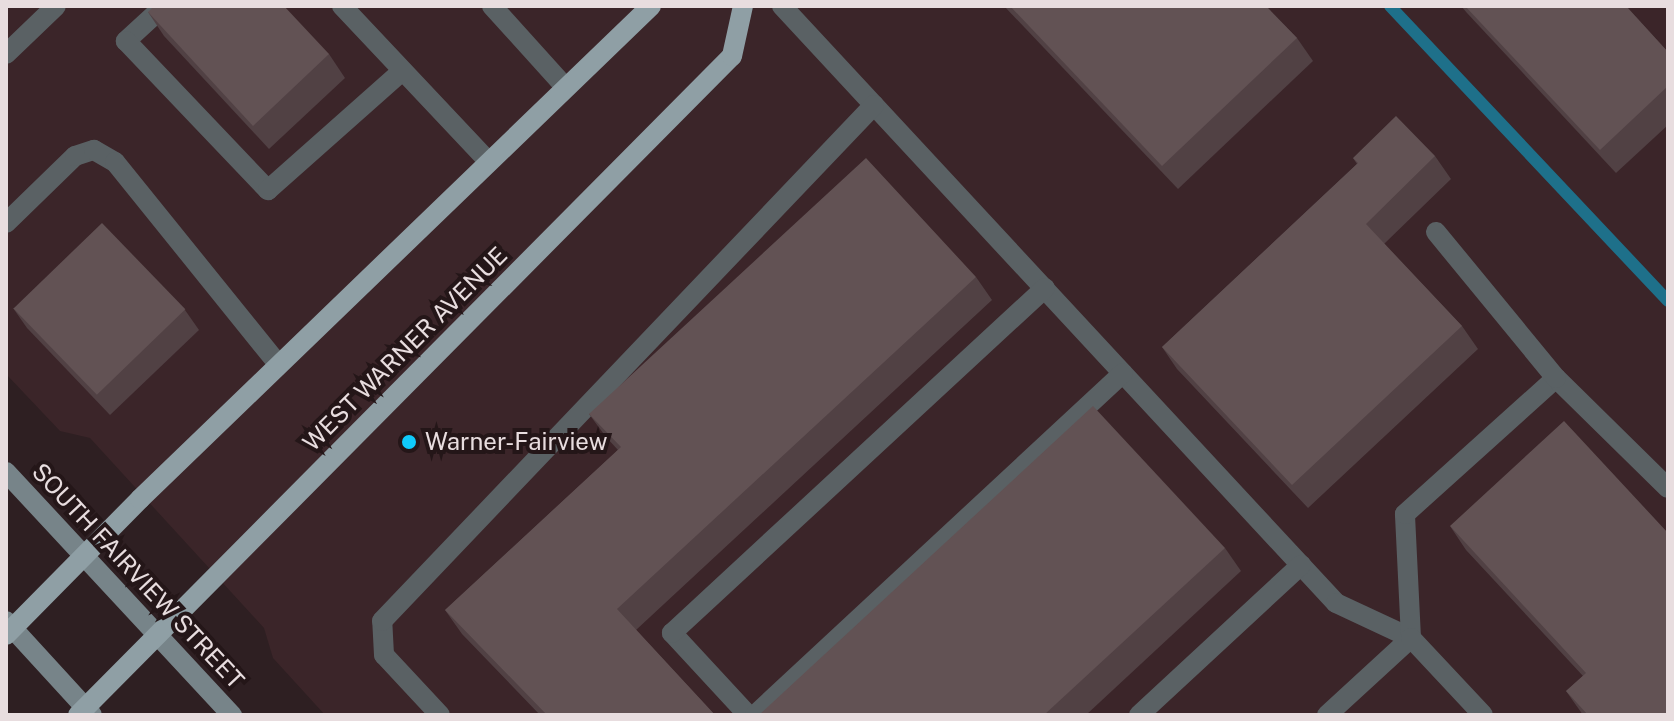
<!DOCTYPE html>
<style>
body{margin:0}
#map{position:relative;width:1674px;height:721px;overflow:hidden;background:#2e1f22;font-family:"Public Sans",sans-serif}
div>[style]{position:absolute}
.built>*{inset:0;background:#3b2529}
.stream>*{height:12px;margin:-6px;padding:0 6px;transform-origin:6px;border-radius:6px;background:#1e708a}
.service>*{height:20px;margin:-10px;padding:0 10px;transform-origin:10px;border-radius:10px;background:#5a6164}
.minor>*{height:20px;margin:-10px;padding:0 10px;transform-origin:10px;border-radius:10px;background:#5a6164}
.secondary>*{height:20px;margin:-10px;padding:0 10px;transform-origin:10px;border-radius:10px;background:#778489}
.primary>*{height:20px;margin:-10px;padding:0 10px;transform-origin:10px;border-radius:10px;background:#8f9fa5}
.wall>*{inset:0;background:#514144}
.building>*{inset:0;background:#625254;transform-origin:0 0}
.dots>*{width:22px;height:22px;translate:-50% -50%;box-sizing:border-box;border:4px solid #241618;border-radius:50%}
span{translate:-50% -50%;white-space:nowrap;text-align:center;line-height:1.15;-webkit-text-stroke:8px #241618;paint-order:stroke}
.street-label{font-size:24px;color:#e8dddf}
.poi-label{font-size:24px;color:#e8dddf}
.left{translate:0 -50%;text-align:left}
.frame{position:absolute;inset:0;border:8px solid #e8dddf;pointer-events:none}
</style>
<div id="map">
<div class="built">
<div style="clip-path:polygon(6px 6px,1668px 6px,1668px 715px,325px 715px,273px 658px,264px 628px,90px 438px,60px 431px,6px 374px)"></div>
</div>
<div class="stream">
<div style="left:1390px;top:6px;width:405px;rotate:46.7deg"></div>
</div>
<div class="service">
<div style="left:164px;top:6px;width:52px;rotate:137.4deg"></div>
<div style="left:126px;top:41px;width:206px;rotate:46.4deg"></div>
<div style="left:268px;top:190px;width:179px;rotate:-41.6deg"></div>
<div style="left:342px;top:6px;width:214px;rotate:46.7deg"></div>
<div style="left:492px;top:6px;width:110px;rotate:47.9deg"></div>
<div style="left:782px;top:6px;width:814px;rotate:47.14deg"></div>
<div style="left:1336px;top:603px;width:83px;rotate:25deg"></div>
<div style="left:1411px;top:638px;width:124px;rotate:-92.8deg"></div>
<div style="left:1405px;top:514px;width:203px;rotate:-42deg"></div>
<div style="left:1556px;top:378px;width:157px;rotate:44.5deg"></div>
<div style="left:6px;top:54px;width:69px;rotate:-43.8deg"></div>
<div style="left:6px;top:223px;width:96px;rotate:-44.2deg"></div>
<div style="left:75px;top:156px;width:20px;rotate:-18deg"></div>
<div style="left:94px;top:150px;width:24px;rotate:30deg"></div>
<div style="left:115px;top:162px;width:260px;rotate:51.1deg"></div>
<div style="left:1436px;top:232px;width:189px;rotate:50.6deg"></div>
<div style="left:440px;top:715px;width:82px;rotate:-133deg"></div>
<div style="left:384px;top:655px;width:34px;rotate:-93deg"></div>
<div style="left:382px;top:621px;width:713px;rotate:-46.36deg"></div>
<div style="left:748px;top:715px;width:112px;rotate:-132.8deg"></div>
<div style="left:672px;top:633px;width:508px;rotate:-42.77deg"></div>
<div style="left:755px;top:715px;width:502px;rotate:-42.9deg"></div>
<div style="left:1139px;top:715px;width:221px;rotate:-42.8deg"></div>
</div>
<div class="minor">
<div style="left:1327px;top:715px;width:114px;rotate:-42.5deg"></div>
<div style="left:1411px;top:638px;width:105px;rotate:46.9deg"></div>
</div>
<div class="secondary">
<div style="left:6px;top:472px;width:332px;rotate:47.1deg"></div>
<div style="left:6px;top:621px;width:127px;rotate:47.5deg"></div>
</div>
<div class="primary">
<div style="left:6px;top:635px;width:191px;rotate:-45.4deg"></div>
<div style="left:140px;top:499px;width:710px;rotate:-43.97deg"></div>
<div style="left:78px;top:715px;width:928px;rotate:-45.22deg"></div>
<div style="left:732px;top:56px;width:51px;rotate:-77.6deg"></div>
</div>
<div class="wall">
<div style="clip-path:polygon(1004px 6px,1266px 6px,1297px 38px,1313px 61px,1178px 189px)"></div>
<div style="clip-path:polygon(1461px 6px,1626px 6px,1668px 52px,1668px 125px,1616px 173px,1467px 13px)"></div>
<div style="clip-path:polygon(148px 12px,329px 54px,345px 78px,269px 149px,164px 36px)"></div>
<div style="clip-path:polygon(1435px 156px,1451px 179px,1384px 244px,1462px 326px,1478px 349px,1308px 508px,1177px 369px,1162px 347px,1357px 164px,1353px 158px)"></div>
<div style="clip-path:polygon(976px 277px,992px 300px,636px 630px,715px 715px,540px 715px,462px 634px,445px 610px,618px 450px,606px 437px,589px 414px)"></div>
<div style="clip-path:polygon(13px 308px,185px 310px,199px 330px,110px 415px,27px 328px)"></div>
<div style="clip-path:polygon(1450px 526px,1668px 715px,1583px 715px,1566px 691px,1583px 676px,1466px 550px)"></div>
<div style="clip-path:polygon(1225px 548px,1241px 571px,1086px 715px,759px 715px)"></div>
</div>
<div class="building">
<div style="clip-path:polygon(154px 6px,284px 6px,329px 54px,253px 126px,148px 12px)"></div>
<div style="clip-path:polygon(1010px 6px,1266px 6px,1297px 38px,1162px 166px)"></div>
<div style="clip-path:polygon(1465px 6px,1626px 6px,1668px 52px,1668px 86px,1600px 150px)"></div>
<div style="clip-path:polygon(1396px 116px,1435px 156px,1366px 224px,1462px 326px,1292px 485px,1162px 347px,1358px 163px,1353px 158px)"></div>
<div style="clip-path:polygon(866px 158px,976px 277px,617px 609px,715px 715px,547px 715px,445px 610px,621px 447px,589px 414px)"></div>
<div style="left:102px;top:223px;width:120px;height:123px;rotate:46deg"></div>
<div style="clip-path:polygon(1093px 406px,1225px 548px,1044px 715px,759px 715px)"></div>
<div style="clip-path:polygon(1564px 421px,1668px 533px,1668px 715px,1588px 715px,1566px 691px,1586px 673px,1450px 526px)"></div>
</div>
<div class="dots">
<div style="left:409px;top:442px;background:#10cafa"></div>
</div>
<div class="street-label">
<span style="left:405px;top:349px;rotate:-45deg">WEST WARNER AVENUE</span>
<span style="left:138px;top:576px;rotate:47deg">SOUTH FAIRVIEW STREET</span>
</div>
<div class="poi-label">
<span class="left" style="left:425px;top:442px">Warner-Fairview</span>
</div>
<div class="frame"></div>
</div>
